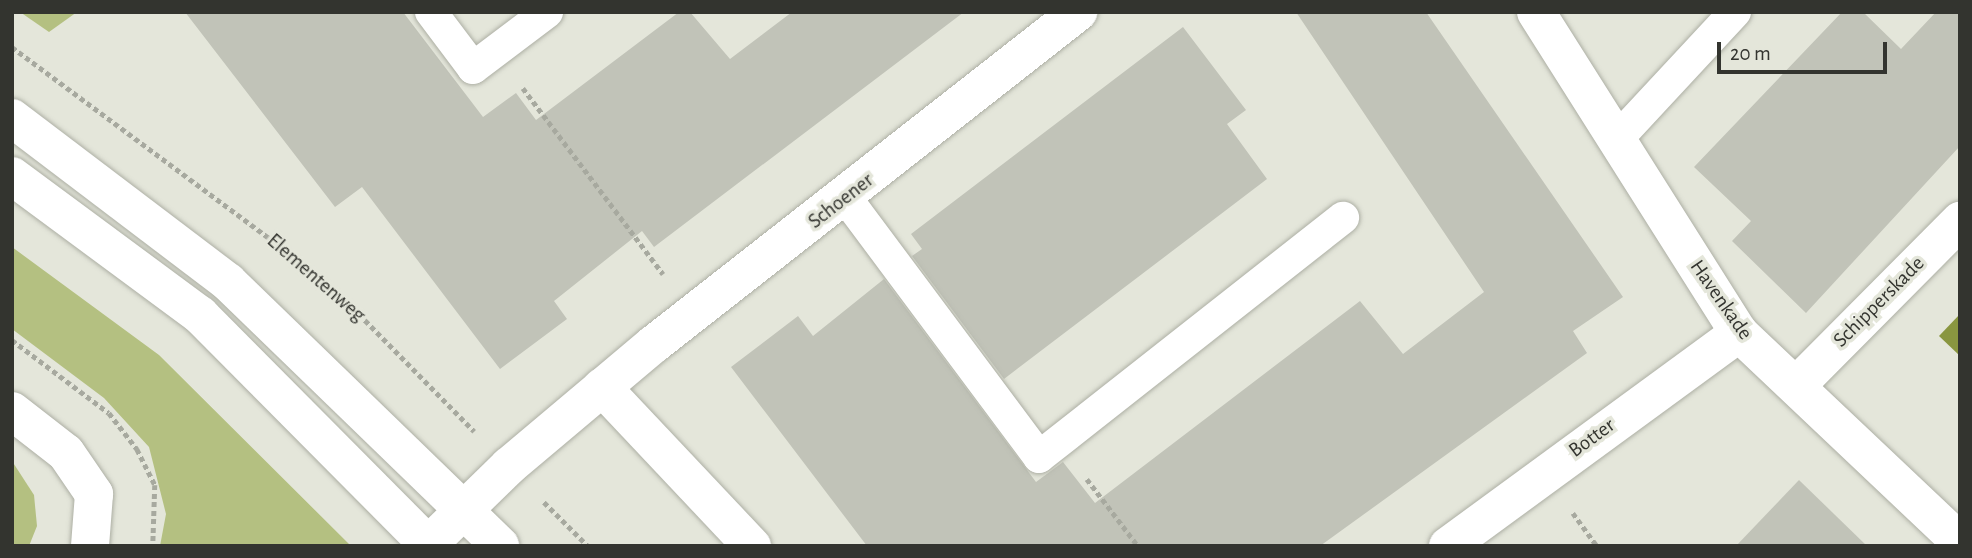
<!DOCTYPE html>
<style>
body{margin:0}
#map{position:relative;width:1972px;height:558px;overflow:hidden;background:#e4e6da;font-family:"Alegreya Sans",sans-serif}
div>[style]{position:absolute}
.green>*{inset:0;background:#b4c081}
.water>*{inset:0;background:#899640}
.building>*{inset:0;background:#c1c3b8}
.path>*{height:4.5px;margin-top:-2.25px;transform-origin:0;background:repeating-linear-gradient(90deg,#a7a99f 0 5px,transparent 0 8.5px)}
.roads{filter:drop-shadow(0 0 2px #adafa4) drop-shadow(0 0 2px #adafa4)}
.lane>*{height:32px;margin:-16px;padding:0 16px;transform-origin:16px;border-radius:16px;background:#fff}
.street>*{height:38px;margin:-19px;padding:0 19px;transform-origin:19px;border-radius:19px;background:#fff}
.secondary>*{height:38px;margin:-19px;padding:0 19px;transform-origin:19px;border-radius:19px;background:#fff}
span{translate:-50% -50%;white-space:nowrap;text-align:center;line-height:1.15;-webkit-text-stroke:7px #e4e6da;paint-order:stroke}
.street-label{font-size:21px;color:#33342f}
.frame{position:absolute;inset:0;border:14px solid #33342f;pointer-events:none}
.scale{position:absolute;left:1717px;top:42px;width:170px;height:32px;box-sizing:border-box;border:4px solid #33342f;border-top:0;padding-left:9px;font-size:21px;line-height:24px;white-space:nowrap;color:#33342f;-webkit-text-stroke:5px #e4e6da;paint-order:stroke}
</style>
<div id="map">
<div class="green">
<div style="clip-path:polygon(20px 12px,77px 12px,49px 32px)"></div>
<div style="clip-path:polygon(12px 247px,159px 355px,351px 546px,160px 546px,166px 514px,149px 447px,104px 398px,12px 329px)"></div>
<div style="clip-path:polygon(12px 461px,34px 495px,37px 526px,29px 546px,12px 546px)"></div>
</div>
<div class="water">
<div style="clip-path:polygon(1960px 314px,1960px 356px,1939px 336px)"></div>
</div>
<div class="building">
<div style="clip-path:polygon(185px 12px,403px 12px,483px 117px,516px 93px,536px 120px,679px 12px,690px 12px,730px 59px,792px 12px,964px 12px,654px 247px,642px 231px,554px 301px,567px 319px,500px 369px,362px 187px,335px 207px)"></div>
<div style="clip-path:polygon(1296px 12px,1426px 12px,1623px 297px,1573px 331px,1587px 353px,1320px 546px,867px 546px,731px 367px,798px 316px,813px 336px,884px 279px,1036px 482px,1063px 462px,1095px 503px,1360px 301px,1403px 354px,1484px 292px)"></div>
<div style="clip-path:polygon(1842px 12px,1863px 12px,1901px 49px,1936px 12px,1960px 12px,1960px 146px,1806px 313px,1732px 241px,1751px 221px,1694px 167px)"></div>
<div style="clip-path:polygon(1183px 27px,1246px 110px,1227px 124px,1267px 179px,1004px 379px,912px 256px,922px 249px,911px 234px)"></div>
<div style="clip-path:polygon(1799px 480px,1867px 546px,1736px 546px)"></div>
</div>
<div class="path">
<div style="left:12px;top:47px;width:319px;rotate:36.6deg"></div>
<div style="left:268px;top:237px;width:128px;rotate:40.6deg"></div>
<div style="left:365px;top:320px;width:156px;rotate:45.5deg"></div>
<div style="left:523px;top:88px;width:233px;rotate:53deg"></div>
<div style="left:12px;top:340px;width:121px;rotate:37deg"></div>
<div style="left:109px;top:413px;width:46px;rotate:52.1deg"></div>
<div style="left:137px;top:449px;width:40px;rotate:63.4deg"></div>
<div style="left:155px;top:485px;width:61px;rotate:91.9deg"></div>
<div style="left:1087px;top:479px;width:84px;rotate:52.7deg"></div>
<div style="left:544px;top:502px;width:62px;rotate:45deg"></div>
<div style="left:1573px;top:513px;width:41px;rotate:54deg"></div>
</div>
<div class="roads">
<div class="lane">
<div style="left:431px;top:12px;width:70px;rotate:53.1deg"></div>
<div style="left:473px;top:68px;width:93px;rotate:-37.1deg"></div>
<div style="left:1616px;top:140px;width:175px;rotate:-47.1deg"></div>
<div style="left:846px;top:198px;width:323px;rotate:53.3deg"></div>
<div style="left:1039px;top:457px;width:387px;rotate:-38.2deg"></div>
</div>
<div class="street">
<div style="left:1536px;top:12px;width:380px;rotate:57.7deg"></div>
<div style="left:1739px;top:333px;width:304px;rotate:43.4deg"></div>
<div style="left:1798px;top:384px;width:230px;rotate:-45.2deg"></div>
<div style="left:602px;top:387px;width:219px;rotate:46.7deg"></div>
<div style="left:12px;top:411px;width:68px;rotate:37.9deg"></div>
<div style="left:66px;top:453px;width:50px;rotate:55.7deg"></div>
<div style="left:94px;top:494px;width:52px;rotate:94.4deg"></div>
<div style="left:428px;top:545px;width:113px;rotate:-44.3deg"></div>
<div style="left:509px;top:466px;width:189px;rotate:-40.1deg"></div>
<div style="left:654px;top:344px;width:539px;rotate:-38.06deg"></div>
<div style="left:1448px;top:546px;width:361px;rotate:-36.2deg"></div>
</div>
<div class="secondary">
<div style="left:12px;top:118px;width:271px;rotate:37.2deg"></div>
<div style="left:228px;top:282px;width:379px;rotate:44.1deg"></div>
<div style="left:12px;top:176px;width:234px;rotate:36.5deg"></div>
<div style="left:200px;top:315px;width:325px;rotate:45.2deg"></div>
</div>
</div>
<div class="street-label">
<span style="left:841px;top:201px;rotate:-38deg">Schoener</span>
<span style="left:316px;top:278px;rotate:41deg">Elementenweg</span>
<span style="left:1721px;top:300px;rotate:55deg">Havenkade</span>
<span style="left:1879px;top:302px;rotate:-45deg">Schipperskade</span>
<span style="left:1592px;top:438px;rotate:-36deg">Botter</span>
</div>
<div class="frame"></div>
<div class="scale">20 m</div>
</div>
